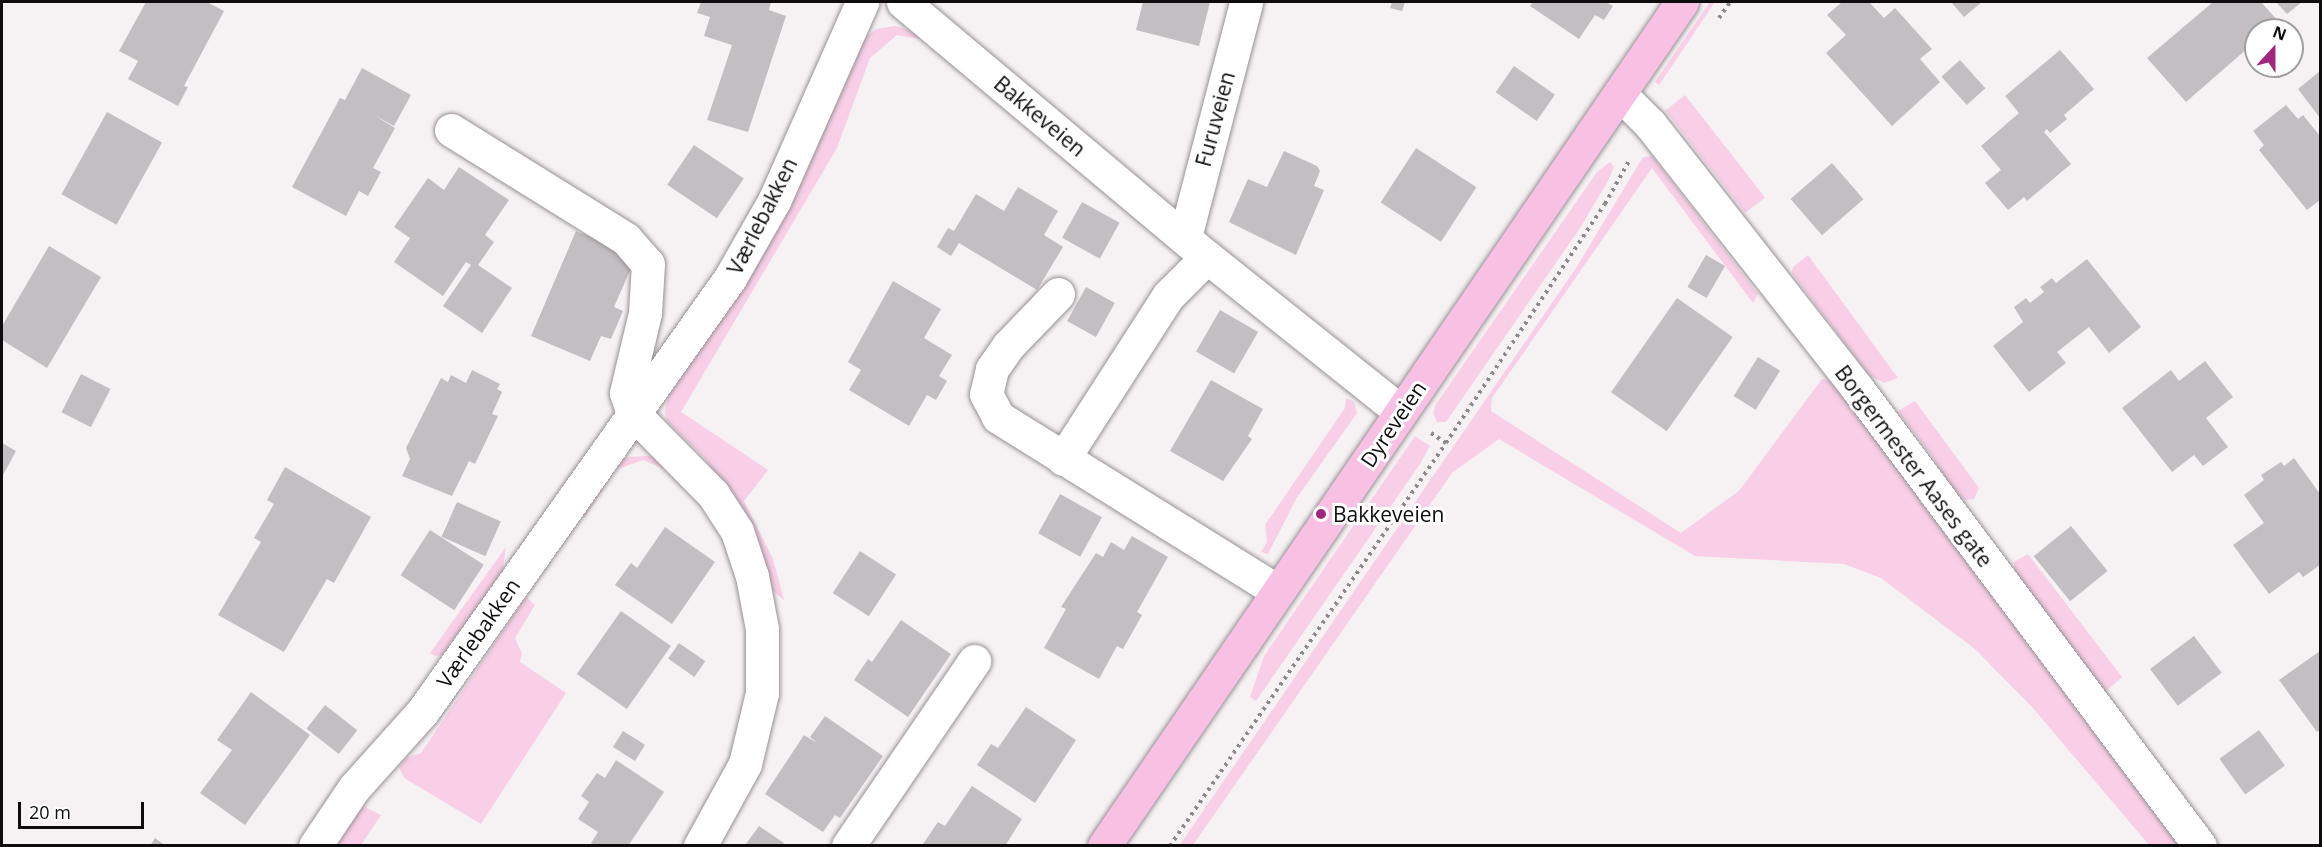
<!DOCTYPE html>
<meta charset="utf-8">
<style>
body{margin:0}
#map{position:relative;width:2322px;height:847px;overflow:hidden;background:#f6f1f3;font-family:"Open Sans",sans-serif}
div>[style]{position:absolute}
.green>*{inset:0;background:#f9cee7;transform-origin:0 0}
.building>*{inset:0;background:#c3bec1;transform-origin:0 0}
.path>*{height:4px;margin-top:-2px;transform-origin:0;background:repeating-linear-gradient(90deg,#8c898a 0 3px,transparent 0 7.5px)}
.roads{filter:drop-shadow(0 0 2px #969294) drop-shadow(0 0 2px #969294)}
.minor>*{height:33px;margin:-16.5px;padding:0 16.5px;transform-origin:16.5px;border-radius:16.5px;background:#fff}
.major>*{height:33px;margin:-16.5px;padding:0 16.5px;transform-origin:16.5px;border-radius:16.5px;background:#f8c1e4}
.dots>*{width:16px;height:16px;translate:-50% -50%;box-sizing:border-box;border:3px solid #fff;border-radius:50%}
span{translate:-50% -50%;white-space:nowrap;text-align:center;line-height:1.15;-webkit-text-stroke:6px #fff;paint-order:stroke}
.street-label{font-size:21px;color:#0e0c0d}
.poi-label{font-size:21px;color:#0e0c0d}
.left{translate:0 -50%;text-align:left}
.frame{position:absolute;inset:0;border:3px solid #0e0c0d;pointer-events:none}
.north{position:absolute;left:2244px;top:18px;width:60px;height:60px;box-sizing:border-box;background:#fff;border:2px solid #9f9e9e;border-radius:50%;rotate:21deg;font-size:16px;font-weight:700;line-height:24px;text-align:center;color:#0e0c0d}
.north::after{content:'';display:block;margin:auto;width:21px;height:27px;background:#a1277d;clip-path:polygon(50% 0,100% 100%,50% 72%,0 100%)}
.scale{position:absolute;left:18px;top:802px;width:126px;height:27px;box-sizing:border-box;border:3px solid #0e0c0d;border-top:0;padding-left:8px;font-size:18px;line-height:21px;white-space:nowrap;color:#0e0c0d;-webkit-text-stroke:4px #fff;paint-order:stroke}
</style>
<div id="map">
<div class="green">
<div style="clip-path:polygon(1710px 2px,1715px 2px,1659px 85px,1655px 82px)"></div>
<div style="clip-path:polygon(895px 26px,921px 33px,932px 41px,897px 35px,870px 58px,837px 148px,681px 412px,768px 470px,744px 501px,773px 559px,784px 600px,771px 589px,757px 542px,739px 506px,703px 456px,667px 421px,665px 410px,672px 381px,858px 43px,876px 29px)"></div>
<div style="left:1685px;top:95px;width:130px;height:25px;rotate:52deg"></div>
<div style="clip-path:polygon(1652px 156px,1758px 294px,1753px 303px,1652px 168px,1492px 398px,1491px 411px,1681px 533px,1739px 491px,1822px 379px,1831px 380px,2183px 845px,2149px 845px,2033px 708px,1975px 649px,1881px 578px,1844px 564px,1695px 556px,1499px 439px,1452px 473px,1193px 845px,1179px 846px,1576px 268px,1643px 157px)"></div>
<div style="clip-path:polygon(1610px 162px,1614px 167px,1608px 181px,1580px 228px,1446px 422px,1437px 422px,1433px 413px,1436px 404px,1597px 172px)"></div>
<div style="clip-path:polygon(1808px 255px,1898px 378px,1884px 383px,1869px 375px,1792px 273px,1793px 267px)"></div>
<div style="clip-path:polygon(1346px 398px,1354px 402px,1357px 413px,1296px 499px,1268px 554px,1261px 552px,1267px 542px,1265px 525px,1345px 408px)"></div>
<div style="clip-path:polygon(1915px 401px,1979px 488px,1974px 499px,1964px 500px,1949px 485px,1933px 457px,1898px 411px)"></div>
<div style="clip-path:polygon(1415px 436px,1430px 446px,1420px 464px,1256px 701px,1250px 697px,1264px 656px)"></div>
<div style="clip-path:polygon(650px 456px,666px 463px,667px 470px,643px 460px,615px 470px,585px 518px,581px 514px,611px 466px,628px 457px)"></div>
<div style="clip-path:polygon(506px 547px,501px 580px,444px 655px,435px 656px,430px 653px)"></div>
<div style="clip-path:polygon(2028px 554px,2122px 677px,2104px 693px,2015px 574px,2014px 562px)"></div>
<div style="clip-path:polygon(526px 597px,535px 605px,515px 638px,522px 654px,520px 662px,566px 693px,481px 824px,404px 778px,399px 767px,406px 758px,421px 753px)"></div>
<div style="clip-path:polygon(363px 806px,381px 815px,361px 845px,337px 845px)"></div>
</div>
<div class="building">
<div style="clip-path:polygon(146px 2px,207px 2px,224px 11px,184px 86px,188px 87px,178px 106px,128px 79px,138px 61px,119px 51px)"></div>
<div style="clip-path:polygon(701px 2px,771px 2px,769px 10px,786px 16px,748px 132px,707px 120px,732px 45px,704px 36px,710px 17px,697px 13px)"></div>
<div style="clip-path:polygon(1143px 2px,1210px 2px,1199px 46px,1136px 30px)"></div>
<div style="clip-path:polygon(1392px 2px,1405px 2px,1402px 11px,1390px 8px)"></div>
<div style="clip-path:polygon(1533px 2px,1606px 2px,1613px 6px,1604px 20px,1595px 15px,1579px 39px,1530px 6px)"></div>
<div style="clip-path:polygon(1842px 2px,1869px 2px,1884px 18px,1895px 8px,1932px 49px,1920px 59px,1940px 82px,1892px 126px,1826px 53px,1846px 35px,1827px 15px)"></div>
<div style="clip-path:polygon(1951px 2px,1982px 2px,1964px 17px)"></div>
<div style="clip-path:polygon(2213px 2px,2261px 2px,2279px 22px,2269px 30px,2256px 30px,2256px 41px,2186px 102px,2147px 58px)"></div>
<div style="clip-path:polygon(2276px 2px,2302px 2px,2287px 14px)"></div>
<div style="clip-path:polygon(2060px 50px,2094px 89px,2064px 115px,2067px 119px,2050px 133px,2047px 129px,2044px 132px,2071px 164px,2027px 201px,2024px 197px,2008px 210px,1985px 183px,2001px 170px,1981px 146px,2019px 113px,2005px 96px)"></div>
<div style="left:1960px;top:60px;width:38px;height:25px;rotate:48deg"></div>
<div style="left:1514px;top:66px;width:50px;height:32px;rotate:35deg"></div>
<div style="clip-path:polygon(362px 68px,411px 95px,394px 126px,374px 115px,395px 128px,373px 168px,381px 172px,368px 196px,359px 191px,346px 216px,292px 187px,340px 98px,345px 100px)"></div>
<div style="clip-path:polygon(2320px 71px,2320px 118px,2298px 89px)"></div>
<div style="clip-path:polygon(2286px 105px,2298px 119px,2303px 115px,2320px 136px,2320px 200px,2307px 210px,2259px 150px,2264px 145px,2253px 131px)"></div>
<div style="left:107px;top:112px;width:63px;height:94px;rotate:29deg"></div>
<div style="left:694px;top:145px;width:60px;height:48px;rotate:34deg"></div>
<div style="left:1416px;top:148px;width:72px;height:65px;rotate:33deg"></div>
<div style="clip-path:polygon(1284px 151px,1317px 166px,1320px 171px,1314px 186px,1324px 190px,1296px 255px,1229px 222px,1248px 179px,1267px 187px)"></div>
<div style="left:1832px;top:163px;width:48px;height:55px;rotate:49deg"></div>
<div style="clip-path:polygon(459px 167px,509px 200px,485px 235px,494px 242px,478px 265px,512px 288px,482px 333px,443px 306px,471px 265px,466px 262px,443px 296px,394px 262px,410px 238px,394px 227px,428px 178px,444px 190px)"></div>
<div style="clip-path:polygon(1018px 187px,1058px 211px,1044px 235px,1063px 247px,1037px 290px,959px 243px,951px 256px,937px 247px,948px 228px,954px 231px,976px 194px,1004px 211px)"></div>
<div style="left:1082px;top:202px;width:43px;height:41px;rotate:29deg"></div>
<div style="clip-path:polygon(576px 231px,636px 257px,614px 307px,623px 311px,611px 339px,601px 336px,590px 361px,531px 336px)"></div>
<div style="clip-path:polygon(49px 246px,101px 277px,47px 368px,2px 340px,2px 326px)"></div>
<div style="left:1706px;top:255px;width:22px;height:37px;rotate:30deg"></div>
<div style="clip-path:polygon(2087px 259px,2141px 327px,2109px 353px,2089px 327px,2057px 352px,2066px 363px,2029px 392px,1993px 346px,2023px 322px,2014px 307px,2026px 298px,2030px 303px,2044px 292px,2040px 287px,2052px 278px,2056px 283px)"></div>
<div style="clip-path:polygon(893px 281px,941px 309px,924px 338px,952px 355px,939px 376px,947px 381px,936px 400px,927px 395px,909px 426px,849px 390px,861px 370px,848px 362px)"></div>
<div style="left:1086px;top:287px;width:33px;height:39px;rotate:29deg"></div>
<div style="left:1677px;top:298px;width:68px;height:115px;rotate:35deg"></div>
<div style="left:1220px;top:310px;width:44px;height:48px;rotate:30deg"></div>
<div style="left:1758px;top:357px;width:26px;height:46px;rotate:32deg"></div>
<div style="clip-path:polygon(2205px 361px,2233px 397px,2206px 418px,2228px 447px,2203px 466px,2194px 455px,2172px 472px,2122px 408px,2171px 370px,2179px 381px)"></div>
<div style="clip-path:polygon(472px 370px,500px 384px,497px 389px,502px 392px,492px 414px,498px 416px,475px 464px,469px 461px,452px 496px,402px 476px,410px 459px,406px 448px,441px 378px,448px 382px,451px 375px,466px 383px)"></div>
<div style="left:81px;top:374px;width:33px;height:43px;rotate:27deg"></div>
<div style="clip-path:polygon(1211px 380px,1263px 409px,1248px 436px,1252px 439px,1223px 481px,1170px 451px)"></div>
<div style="clip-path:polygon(2px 443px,16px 451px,2px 477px)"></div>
<div style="clip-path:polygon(2294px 458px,2320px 494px,2320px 565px,2303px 577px,2299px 572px,2269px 594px,2233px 545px,2264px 523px,2244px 495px,2264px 480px,2261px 475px,2281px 462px,2284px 466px)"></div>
<div style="clip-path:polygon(285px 467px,371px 517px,334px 583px,327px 579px,284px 652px,218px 615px,261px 542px,254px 538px,274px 504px,267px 500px)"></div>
<div style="left:1060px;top:494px;width:48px;height:45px;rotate:29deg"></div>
<div style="left:457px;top:502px;width:48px;height:38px;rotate:24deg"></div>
<div style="left:2071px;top:526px;width:58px;height:48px;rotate:51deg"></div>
<div style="clip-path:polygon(665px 527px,715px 562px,672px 624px,615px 585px,631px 563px,637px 568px)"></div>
<div style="left:430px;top:530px;width:64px;height:54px;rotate:33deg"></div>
<div style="clip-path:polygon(1132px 536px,1168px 557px,1137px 612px,1142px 615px,1123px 649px,1117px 646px,1099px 679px,1044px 648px,1066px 609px,1061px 607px,1096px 553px,1103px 557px,1111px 542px,1124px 550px)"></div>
<div style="left:860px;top:551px;width:43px;height:50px;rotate:33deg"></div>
<div style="left:621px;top:611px;width:61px;height:77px;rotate:35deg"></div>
<div style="clip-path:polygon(901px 620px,951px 654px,908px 717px,854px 680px,868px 659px,872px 662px)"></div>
<div style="left:2194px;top:636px;width:46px;height:55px;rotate:53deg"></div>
<div style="left:679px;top:643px;width:32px;height:19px;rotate:35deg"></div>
<div style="clip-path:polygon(2320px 651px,2320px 730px,2317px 732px,2279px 680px)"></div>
<div style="clip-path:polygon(251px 692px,310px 735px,245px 825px,200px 793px,232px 750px,217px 740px)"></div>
<div style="left:325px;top:705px;width:41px;height:30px;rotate:38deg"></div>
<div style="clip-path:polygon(1026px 707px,1076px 740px,1035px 803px,977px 765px,991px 744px,998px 748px)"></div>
<div style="clip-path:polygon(825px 716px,883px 756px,840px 818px,835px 815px,823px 832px,765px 794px,804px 735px,817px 743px,810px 737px)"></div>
<div style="left:2259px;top:730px;width:44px;height:49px;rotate:54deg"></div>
<div style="left:623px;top:731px;width:26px;height:19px;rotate:32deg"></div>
<div style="clip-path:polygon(616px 760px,664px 792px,628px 846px,596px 846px,591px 843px,598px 832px,578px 819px,589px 802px,581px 796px,597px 773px,605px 778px)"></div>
<div style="clip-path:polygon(972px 786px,1022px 819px,1005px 846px,923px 844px,938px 822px,945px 826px)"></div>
<div style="clip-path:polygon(759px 826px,784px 843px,782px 846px,746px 844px)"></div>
<div style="clip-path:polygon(155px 838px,166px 846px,150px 846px)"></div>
</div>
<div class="path">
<div style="left:1719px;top:18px;width:19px;rotate:-55deg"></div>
<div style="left:1431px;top:433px;width:18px;rotate:34deg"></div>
<div style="left:1170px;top:846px;width:488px;rotate:-55.6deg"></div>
<div style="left:1446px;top:443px;width:287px;rotate:-56.4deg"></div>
<div style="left:1605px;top:204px;width:51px;rotate:-60.9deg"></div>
</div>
<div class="roads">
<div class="minor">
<div style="left:903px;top:2px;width:397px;rotate:40deg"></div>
<div style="left:1207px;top:257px;width:248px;rotate:38.6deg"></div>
<div style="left:1620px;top:94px;width:42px;rotate:45deg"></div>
<div style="left:1650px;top:124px;width:335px;rotate:51.9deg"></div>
<div style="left:1857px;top:388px;width:572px;rotate:53.17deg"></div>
<div style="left:451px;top:130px;width:206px;rotate:31.9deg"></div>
<div style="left:626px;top:239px;width:33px;rotate:49deg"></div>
<div style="left:648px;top:264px;width:49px;rotate:93.5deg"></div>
<div style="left:645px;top:313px;width:82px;rotate:103.4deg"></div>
<div style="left:626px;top:393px;width:21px;rotate:71deg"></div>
<div style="left:633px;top:413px;width:114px;rotate:45.4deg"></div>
<div style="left:713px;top:494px;width:44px;rotate:57deg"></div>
<div style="left:737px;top:531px;width:47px;rotate:71.6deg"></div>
<div style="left:752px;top:576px;width:54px;rotate:79.3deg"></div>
<div style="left:762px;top:629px;width:64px;rotate:90deg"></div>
<div style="left:762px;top:693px;width:73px;rotate:103.5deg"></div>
<div style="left:745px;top:764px;width:94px;rotate:118.8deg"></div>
<div style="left:1185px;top:237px;width:243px;rotate:-75.4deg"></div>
<div style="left:1058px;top:294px;width:72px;rotate:133.9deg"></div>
<div style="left:1008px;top:346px;width:28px;rotate:125deg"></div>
<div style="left:992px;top:369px;width:26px;rotate:103deg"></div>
<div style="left:986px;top:394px;width:26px;rotate:62deg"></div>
<div style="left:998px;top:417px;width:330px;rotate:31.9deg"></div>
<div style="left:1063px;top:459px;width:194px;rotate:-57.2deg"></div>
<div style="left:1168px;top:296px;width:55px;rotate:-45deg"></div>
<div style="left:315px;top:846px;width:70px;rotate:-56.1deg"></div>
<div style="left:354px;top:788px;width:103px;rotate:-48.1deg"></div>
<div style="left:423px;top:711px;width:531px;rotate:-54.66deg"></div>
<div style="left:730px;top:278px;width:89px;rotate:-60.3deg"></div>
<div style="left:774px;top:201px;width:218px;rotate:-66.1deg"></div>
<div style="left:848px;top:846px;width:224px;rotate:-55.7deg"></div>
</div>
<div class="major">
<div style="left:1104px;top:846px;width:1023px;rotate:-55.6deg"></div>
</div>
</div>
<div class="dots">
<div style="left:1321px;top:514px;background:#a1277d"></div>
</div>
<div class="street-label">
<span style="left:1040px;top:116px;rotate:40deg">Bakkeveien</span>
<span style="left:1215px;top:119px;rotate:-75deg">Furuveien</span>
<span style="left:762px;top:216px;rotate:-63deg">Værlebakken</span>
<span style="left:1393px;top:424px;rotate:-56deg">Dyreveien</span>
<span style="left:1914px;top:466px;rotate:53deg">Borgermester Aases gate</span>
<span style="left:478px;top:633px;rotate:-55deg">Værlebakken</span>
</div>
<div class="poi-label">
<span class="left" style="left:1333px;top:514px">Bakkeveien</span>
</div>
<div class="frame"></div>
<div class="north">N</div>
<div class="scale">20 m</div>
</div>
